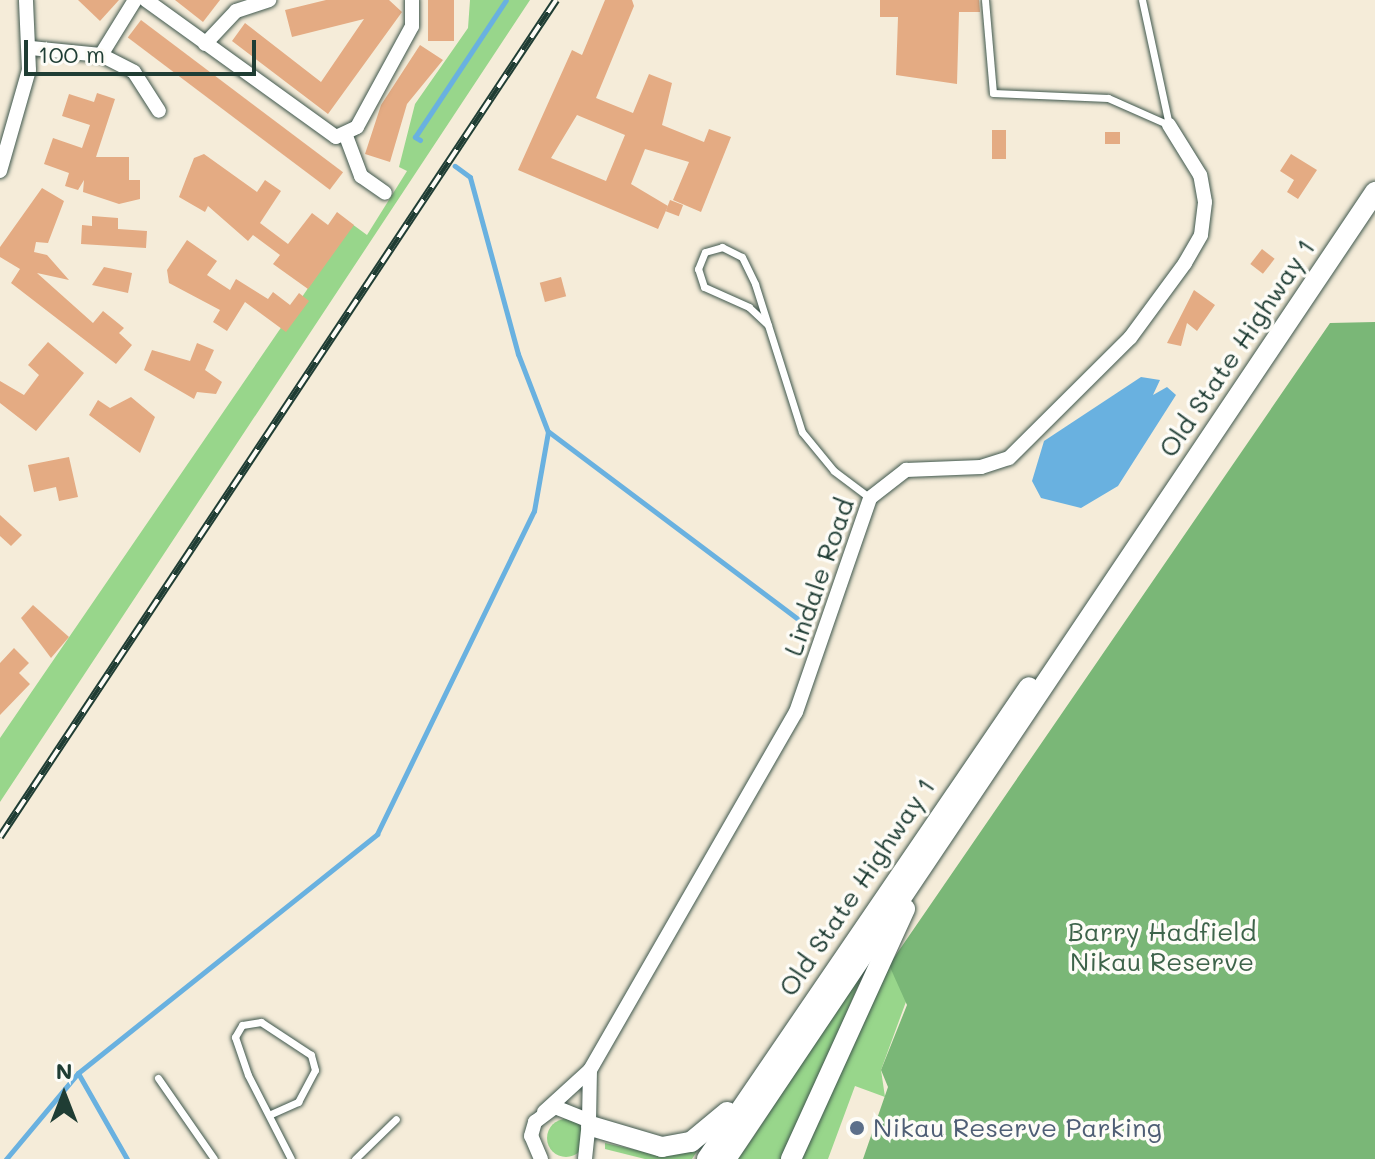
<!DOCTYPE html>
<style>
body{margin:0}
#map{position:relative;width:1375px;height:1159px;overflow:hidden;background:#f5ecd9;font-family:Mali,sans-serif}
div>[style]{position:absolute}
.green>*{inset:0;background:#98d68b}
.round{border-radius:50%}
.forest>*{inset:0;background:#7ab777}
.water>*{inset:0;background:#69b1e0}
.stream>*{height:5px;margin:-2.5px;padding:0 2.5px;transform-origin:2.5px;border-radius:2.5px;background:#69b1e0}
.building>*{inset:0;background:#e4ab83;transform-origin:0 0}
.roads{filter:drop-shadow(0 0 2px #3f574d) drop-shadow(0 0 2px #3f574d)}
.lane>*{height:7px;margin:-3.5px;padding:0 3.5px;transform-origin:3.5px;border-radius:3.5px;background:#fff}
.street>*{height:14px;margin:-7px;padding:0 7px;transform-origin:7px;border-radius:7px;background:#fff}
.secondary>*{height:20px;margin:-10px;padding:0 10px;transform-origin:10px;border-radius:10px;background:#fff}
.rail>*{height:8px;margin-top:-4px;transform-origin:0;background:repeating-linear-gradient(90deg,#fdfcf7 0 15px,#1f3d34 0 30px);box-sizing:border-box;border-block:2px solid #1f3d34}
.dots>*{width:22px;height:22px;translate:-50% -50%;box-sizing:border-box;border:4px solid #fdfcf7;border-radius:50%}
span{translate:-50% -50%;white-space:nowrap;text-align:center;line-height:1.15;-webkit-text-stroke:7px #fdfcf7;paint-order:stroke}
.street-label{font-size:26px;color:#1f3d34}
.park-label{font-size:26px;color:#3d634a}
.service-label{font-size:26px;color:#4e5e75}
.left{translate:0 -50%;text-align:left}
.north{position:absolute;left:24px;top:1055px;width:80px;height:80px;-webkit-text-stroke:6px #fdfcf7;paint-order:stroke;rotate:0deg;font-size:22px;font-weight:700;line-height:32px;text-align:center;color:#1f3d34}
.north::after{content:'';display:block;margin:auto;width:28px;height:36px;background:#1f3d34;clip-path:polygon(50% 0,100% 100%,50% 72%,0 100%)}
.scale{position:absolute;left:24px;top:40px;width:232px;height:36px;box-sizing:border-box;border:4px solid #1f3d34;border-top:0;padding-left:10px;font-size:24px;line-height:28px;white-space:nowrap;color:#1f3d34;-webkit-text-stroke:6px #fdfcf7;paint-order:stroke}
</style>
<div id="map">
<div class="green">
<div style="clip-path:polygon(470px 0,530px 0,0 802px,0 738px,352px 224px,367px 235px,407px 171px,399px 167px,415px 104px,468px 28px)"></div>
<div style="clip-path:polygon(870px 958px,784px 1159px,738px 1159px,754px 1136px)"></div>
<div style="clip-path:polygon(889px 965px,907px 999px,881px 1070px,885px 1097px,855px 1086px,828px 1159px,799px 1159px)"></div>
<div class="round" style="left:547px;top:1119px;width:38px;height:38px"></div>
<div style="clip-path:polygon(605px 1143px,658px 1155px,697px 1151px,692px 1159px,645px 1159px,605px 1149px)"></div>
</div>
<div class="forest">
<div style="clip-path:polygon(1375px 322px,1375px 1159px,863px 1159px,888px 1087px,881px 1070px,907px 1005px,889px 965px,1330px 323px)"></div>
</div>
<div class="water">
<div style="clip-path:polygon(1141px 377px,1160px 380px,1153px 395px,1167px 387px,1176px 395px,1118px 486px,1081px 508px,1041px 498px,1032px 481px,1044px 441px)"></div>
</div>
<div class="stream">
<div style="left:420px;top:140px;width:6px;rotate:-149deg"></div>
<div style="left:415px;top:137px;width:164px;rotate:-56.4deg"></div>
<div style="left:549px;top:432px;width:315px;rotate:36.9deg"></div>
<div style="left:6px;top:1159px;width:112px;rotate:-50.1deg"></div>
<div style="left:127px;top:1159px;width:99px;rotate:-119.7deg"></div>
<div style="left:78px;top:1073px;width:383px;rotate:-38.6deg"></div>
<div style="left:377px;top:834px;width:359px;rotate:-64.1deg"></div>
<div style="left:534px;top:511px;width:80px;rotate:-80deg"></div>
<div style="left:548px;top:432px;width:84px;rotate:-111deg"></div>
<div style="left:518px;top:354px;width:183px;rotate:-105.2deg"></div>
<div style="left:470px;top:177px;width:19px;rotate:-144deg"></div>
</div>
<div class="building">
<div style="clip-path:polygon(78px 0,119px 0,100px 21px)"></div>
<div style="clip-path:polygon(175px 0,220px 0,203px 22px)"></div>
<div style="clip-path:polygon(326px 0,389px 0,402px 12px,328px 114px,232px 41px,245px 23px,321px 82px,364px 19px,292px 37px,285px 10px)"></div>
<div style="left:428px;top:0;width:26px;height:41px"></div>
<div style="clip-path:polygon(evenodd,605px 0,632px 0,634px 6px,596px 98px,633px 113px,649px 74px,672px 83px,662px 125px,704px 142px,709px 129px,731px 137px,701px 212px,673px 200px,689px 162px,645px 149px,631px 184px,668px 206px,658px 229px,518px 170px,572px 50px,582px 55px,605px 0,577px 115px,625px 135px,606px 181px,551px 158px,577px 115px)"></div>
<div style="clip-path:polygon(880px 0,979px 0,980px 12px,959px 12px,957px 84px,896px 75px,898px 17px,880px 17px)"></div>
<div style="left:141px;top:20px;width:253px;height:22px;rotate:37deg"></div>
<div style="clip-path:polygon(420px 45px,443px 60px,407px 104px,390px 162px,365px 154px,381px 105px)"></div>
<div style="clip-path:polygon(97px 93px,115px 99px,96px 157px,129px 157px,129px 180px,140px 180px,140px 199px,119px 204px,83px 192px,84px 180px,78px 190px,65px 186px,69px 173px,44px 164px,53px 138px,82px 148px,90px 125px,62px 116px,69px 94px,94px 102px)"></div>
<div style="left:992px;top:130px;width:14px;height:29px"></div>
<div style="left:1105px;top:132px;width:15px;height:12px"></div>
<div style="clip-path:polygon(204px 154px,257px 192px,265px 180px,281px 191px,260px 223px,288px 244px,312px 213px,328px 225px,337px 212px,354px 225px,308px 289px,273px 264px,280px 255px,253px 235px,248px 241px,208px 206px,205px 212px,179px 197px,194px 158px)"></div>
<div style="clip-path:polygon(1291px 154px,1317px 170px,1298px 199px,1287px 192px,1294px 180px,1280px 171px)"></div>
<div style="clip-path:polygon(42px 188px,64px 201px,48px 243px,36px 242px,34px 252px,47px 255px,69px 280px,37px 273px,93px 323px,103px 311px,124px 328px,119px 333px,132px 345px,116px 364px,11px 283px,20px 269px,0 257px,0 247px)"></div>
<div style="left:670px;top:200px;width:14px;height:12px;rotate:21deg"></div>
<div style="clip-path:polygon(92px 216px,118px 218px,118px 229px,147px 231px,146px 248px,81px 244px,82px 225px,92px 226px)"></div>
<div style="clip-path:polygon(187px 240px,217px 261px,207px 275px,230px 290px,236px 279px,268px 299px,273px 292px,290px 305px,299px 293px,309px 301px,286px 332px,245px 302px,227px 331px,213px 322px,220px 310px,169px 283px,167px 270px)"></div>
<div style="left:1262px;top:249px;width:16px;height:19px;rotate:38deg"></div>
<div style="clip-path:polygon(104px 267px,132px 273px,128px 293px,92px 285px)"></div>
<div style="left:561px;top:277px;width:20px;height:22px;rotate:75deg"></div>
<div style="clip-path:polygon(1194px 290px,1215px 305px,1197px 331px,1187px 323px,1181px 346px,1167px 343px)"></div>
<div style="clip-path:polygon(48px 342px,84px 373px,36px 431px,0 403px,0 381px,24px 395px,39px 375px,28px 365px)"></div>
<div style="clip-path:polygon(197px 343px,214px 350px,205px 370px,222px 382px,216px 394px,197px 392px,194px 399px,144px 370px,152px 350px,190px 361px)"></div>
<div style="clip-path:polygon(131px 397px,155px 417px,140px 453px,89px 415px,98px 400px,110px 408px)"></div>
<div style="clip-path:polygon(69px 457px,78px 497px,59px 501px,56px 487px,34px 492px,28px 465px)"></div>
<div style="clip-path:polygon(0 515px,22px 535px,11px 546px,0 536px)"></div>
<div style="clip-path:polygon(33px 605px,69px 637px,51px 658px,21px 618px)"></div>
<div style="clip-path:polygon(14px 648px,29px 663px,19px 673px,30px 684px,0 715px,0 663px)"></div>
</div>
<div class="roads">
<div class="lane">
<div style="left:985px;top:0;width:93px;rotate:85.1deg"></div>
<div style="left:993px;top:93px;width:115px;rotate:2.5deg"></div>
<div style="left:1108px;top:98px;width:67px;rotate:23.9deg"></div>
<div style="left:1142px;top:0;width:128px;rotate:77.8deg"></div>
<div style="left:768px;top:325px;width:26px;rotate:-137deg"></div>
<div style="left:749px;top:307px;width:49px;rotate:-156deg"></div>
<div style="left:704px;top:287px;width:19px;rotate:-108deg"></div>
<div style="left:698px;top:269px;width:18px;rotate:-68deg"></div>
<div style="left:705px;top:252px;width:18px;rotate:-16deg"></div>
<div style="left:722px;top:247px;width:22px;rotate:27deg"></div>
<div style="left:742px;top:257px;width:30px;rotate:64deg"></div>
<div style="left:755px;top:284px;width:155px;rotate:72.4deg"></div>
<div style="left:802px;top:432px;width:50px;rotate:50.6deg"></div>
<div style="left:834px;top:471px;width:45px;rotate:36.9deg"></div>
<div style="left:158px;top:1078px;width:98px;rotate:55.3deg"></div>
<div style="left:271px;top:1114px;width:30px;rotate:-24deg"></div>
<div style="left:298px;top:1102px;width:36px;rotate:-62deg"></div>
<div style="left:315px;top:1070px;width:16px;rotate:-105deg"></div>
<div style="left:311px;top:1055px;width:60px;rotate:-146.6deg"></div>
<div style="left:261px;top:1022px;width:19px;rotate:171deg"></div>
<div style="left:242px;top:1025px;width:14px;rotate:120deg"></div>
<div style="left:235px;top:1037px;width:40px;rotate:71.1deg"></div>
<div style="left:248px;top:1075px;width:94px;rotate:62.9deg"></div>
<div style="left:355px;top:1159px;width:57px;rotate:-44.3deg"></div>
</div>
<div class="street">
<div style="left:146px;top:0;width:234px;rotate:35.8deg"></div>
<div style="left:336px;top:137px;width:23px;rotate:-25deg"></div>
<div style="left:357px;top:127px;width:115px;rotate:-61.4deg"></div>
<div style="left:412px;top:26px;width:26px;rotate:-90deg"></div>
<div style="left:205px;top:44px;width:45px;rotate:-46.8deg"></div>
<div style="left:236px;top:11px;width:35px;rotate:-18deg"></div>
<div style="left:31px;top:48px;width:70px;rotate:5.7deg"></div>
<div style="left:101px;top:55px;width:37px;rotate:27deg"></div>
<div style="left:134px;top:72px;width:46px;rotate:57.3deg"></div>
<div style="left:101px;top:55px;width:65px;rotate:-58.3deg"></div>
<div style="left:346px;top:136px;width:43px;rotate:69.4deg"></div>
<div style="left:361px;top:176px;width:29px;rotate:35deg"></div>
<div style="left:0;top:171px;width:105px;rotate:-74deg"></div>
<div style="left:29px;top:70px;width:70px;rotate:-92.5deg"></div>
<div style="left:544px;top:1112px;width:62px;rotate:-42.4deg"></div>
<div style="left:590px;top:1070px;width:413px;rotate:-60.1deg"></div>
<div style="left:796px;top:712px;width:226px;rotate:-70.9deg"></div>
<div style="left:870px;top:498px;width:46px;rotate:-37.9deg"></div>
<div style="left:906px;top:470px;width:75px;rotate:-2.3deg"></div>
<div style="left:981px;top:467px;width:29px;rotate:-18deg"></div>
<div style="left:1009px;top:458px;width:170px;rotate:-44.8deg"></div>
<div style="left:1130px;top:338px;width:93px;rotate:-53.7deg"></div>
<div style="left:1185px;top:263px;width:32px;rotate:-60deg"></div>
<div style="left:1201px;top:235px;width:33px;rotate:-83deg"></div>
<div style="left:1205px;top:202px;width:27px;rotate:-100deg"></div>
<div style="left:1200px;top:175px;width:59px;rotate:-121.8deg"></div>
<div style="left:589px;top:1121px;width:51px;rotate:-88.9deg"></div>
<div style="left:541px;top:1159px;width:25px;rotate:-113deg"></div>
<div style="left:531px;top:1136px;width:15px;rotate:-74deg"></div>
<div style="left:535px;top:1122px;width:25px;rotate:-37deg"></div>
<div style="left:555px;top:1107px;width:37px;rotate:22deg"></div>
<div style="left:589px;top:1121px;width:38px;rotate:96deg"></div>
</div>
<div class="secondary">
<div style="left:591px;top:1126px;width:74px;rotate:16.5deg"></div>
<div style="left:662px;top:1147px;width:29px;rotate:-10deg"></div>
<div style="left:691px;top:1142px;width:47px;rotate:-39.8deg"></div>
<div style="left:707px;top:1159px;width:571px;rotate:-55.7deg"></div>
<div style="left:726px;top:1159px;width:1165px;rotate:-56.13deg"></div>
<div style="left:791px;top:1159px;width:275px;rotate:-65.5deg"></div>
</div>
</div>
<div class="rail">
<div style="left:0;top:837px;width:1005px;rotate:-56.4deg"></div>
</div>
<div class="dots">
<div style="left:857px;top:1128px;background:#5c6f8a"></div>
</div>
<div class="street-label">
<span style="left:1237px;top:348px;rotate:-56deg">Old State Highway 1</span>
<span style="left:819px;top:577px;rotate:-71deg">Lindale Road</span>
<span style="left:857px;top:887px;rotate:-56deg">Old State Highway 1</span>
</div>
<div class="park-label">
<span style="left:1162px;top:947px">Barry Hadfield<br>Nikau Reserve</span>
</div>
<div class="service-label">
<span class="left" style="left:873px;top:1128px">Nikau Reserve Parking</span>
</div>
<div class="north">N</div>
<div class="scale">100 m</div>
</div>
